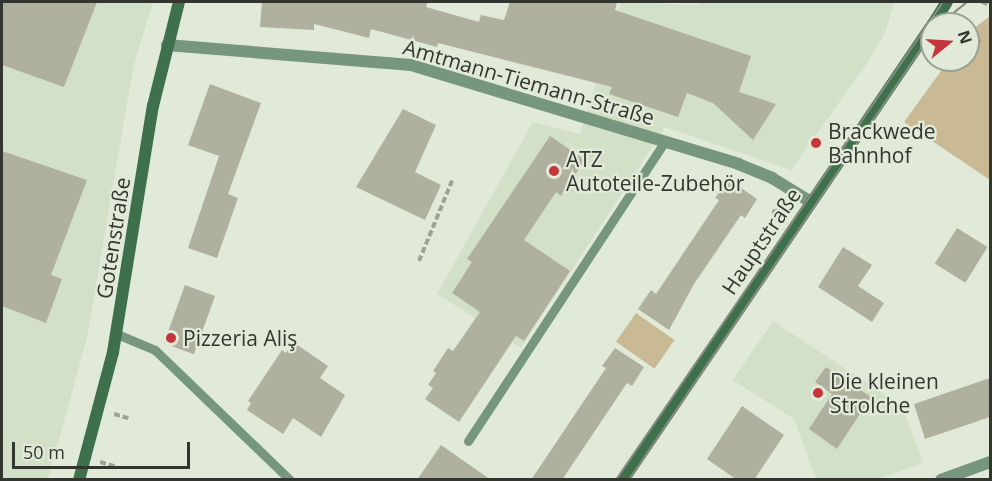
<!DOCTYPE html>
<meta charset="utf-8">
<style>
body{margin:0}
#map{position:relative;width:992px;height:481px;overflow:hidden;background:#e1ead9;font-family:"Open Sans",sans-serif}
div>[style]{position:absolute}
.built>*{inset:0;background:#d3e0c8}
.green>*{inset:0;background:#c9ba95;transform-origin:0 0}
.building>*{inset:0;background:#afb09d;transform-origin:0 0}
.path>*{height:4px;margin-top:-2px;transform-origin:0;background:repeating-linear-gradient(90deg,#9ca295 0 6px,transparent 0 9px)}
.lane>*{height:9px;margin:-4.5px;padding:0 4.5px;transform-origin:4.5px;border-radius:4.5px;background:#76977e}
.street>*{height:12px;margin:-6px;padding:0 6px;transform-origin:6px;border-radius:6px;background:#76977e}
.secondary>*{height:12px;margin:-6px;padding:0 6px;transform-origin:6px;border-radius:6px;background:#3e704c}
.tram>*{height:1.5px;margin:-0.75px;padding:0 0.75px;transform-origin:0.75px;border-radius:0.75px;background:#858b7f}
.dots>*{width:16px;height:16px;translate:-50% -50%;box-sizing:border-box;border:3px solid #e1ead9;border-radius:50%}
span{translate:-50% -50%;white-space:nowrap;text-align:center;line-height:1.15;-webkit-text-stroke:4.5px #e1ead9;paint-order:stroke}
.street-label{font-size:21px;color:#33362f}
.poi-label{font-size:21px;color:#33362f}
.left{translate:0 -50%;text-align:left}
.frame{position:absolute;inset:0;border:3px solid #33362f;pointer-events:none}
.north{position:absolute;left:920px;top:12px;width:60px;height:60px;box-sizing:border-box;background:#e1ead9;border:2px solid #9ba295;border-radius:50%;rotate:72deg;font-size:16px;font-weight:700;line-height:24px;text-align:center;color:#33362f}
.north::after{content:'';display:block;margin:auto;width:21px;height:27px;background:#c5363b;clip-path:polygon(50% 0,100% 100%,50% 72%,0 100%)}
.scale{position:absolute;left:12px;top:442px;width:178px;height:27px;box-sizing:border-box;border:3px solid #33362f;border-top:0;padding-left:8px;font-size:18px;line-height:21px;white-space:nowrap;color:#33362f;-webkit-text-stroke:4px #e1ead9;paint-order:stroke}
</style>
<div id="map">
<div class="built">
<div style="clip-path:polygon(2px 2px,153px 2px,133px 68px,87px 338px,48px 479px,2px 479px)"></div>
<div style="clip-path:polygon(621px 2px,697px 5px,699px 2px,893px 2px,893px 7px,885px 33px,868px 62px,791px 170px,665px 127px,521px 348px,437px 294px,533px 122px,580px 134px)"></div>
<div style="clip-path:polygon(773px 321px,902px 406px,923px 463px,879px 479px,816px 479px,794px 419px,733px 380px)"></div>
</div>
<div class="green">
<div style="clip-path:polygon(990px 16px,990px 180px,904px 122px,949px 60px,968px 60px,968px 33px)"></div>
<div style="left:636px;top:313px;width:47px;height:35px;rotate:35deg"></div>
</div>
<div class="building">
<div style="clip-path:polygon(2px 2px,97px 2px,64px 87px,2px 65px)"></div>
<div style="clip-path:polygon(262px 2px,428px 2px,426px 7px,479px 22px,481px 15px,504px 20px,510px 2px,617px 2px,615px 10px,751px 56px,739px 92px,776px 104px,753px 140px,713px 103px,687px 93px,678px 117px,609px 94px,612px 87px,438px 43px,437px 47px,371px 29px,369px 38px,314px 24px,314px 30px,260px 27px)"></div>
<div style="clip-path:polygon(210px 84px,261px 103px,228px 194px,238px 198px,217px 258px,188px 248px,219px 156px,188px 145px)"></div>
<div style="clip-path:polygon(403px 109px,436px 125px,415px 172px,441px 185px,425px 220px,356px 187px)"></div>
<div style="clip-path:polygon(550px 136px,585px 160px,561px 196px,556px 192px,524px 240px,570px 271px,524px 341px,516px 336px,459px 422px,425px 399px,433px 388px,428px 385px,436px 373px,433px 371px,448px 348px,453px 351px,480px 312px,452px 293px,472px 262px,467px 259px)"></div>
<div style="clip-path:polygon(2px 151px,87px 180px,51px 275px,62px 279px,46px 323px,2px 306px)"></div>
<div style="clip-path:polygon(728px 179px,757px 199px,745px 218px,741px 215px,694px 284px,669px 330px,638px 309px,651px 290px,656px 294px,719px 200px,715px 198px)"></div>
<div style="left:957px;top:228px;width:36px;height:42px;rotate:32deg"></div>
<div style="clip-path:polygon(843px 247px,872px 265px,858px 286px,884px 303px,872px 322px,818px 287px)"></div>
<div style="left:185px;top:285px;width:32px;height:62px;rotate:20deg"></div>
<div style="clip-path:polygon(293px 342px,328px 366px,320px 378px,345px 395px,321px 437px,293px 418px,283px 434px,247px 410px,251px 403px,248px 401px,282px 350px,286px 353px)"></div>
<div style="clip-path:polygon(615px 348px,644px 367px,632px 386px,627px 383px,562px 480px,531px 480px,606px 368px,602px 366px)"></div>
<div style="clip-path:polygon(826px 367px,871px 397px,837px 449px,809px 429px,832px 394px,815px 382px)"></div>
<div style="clip-path:polygon(990px 378px,990px 417px,925px 439px,914px 404px)"></div>
<div style="clip-path:polygon(742px 406px,784px 435px,754px 480px,737px 480px,707px 459px)"></div>
<div style="clip-path:polygon(441px 445px,491px 480px,417px 480px)"></div>
</div>
<div class="path">
<div style="left:982px;top:2px;width:9px;rotate:21deg"></div>
<div style="left:968px;top:34px;width:15px;rotate:32deg"></div>
<div style="left:772px;top:212px;width:16px;rotate:-15deg"></div>
<div style="left:419px;top:261px;width:87px;rotate:-67.6deg"></div>
<div style="left:114px;top:414px;width:15px;rotate:16deg"></div>
<div style="left:100px;top:462px;width:15px;rotate:16deg"></div>
</div>
<div class="lane">
<div style="left:117px;top:334px;width:41px;rotate:22.8deg"></div>
<div style="left:155px;top:350px;width:187px;rotate:43.9deg"></div>
<div style="left:468px;top:441px;width:359px;rotate:-56.7deg"></div>
</div>
<div class="street">
<div style="left:167px;top:45px;width:245px;rotate:4.7deg"></div>
<div style="left:411px;top:65px;width:342px;rotate:16.8deg"></div>
<div style="left:738px;top:164px;width:37px;rotate:22deg"></div>
<div style="left:772px;top:178px;width:46px;rotate:31.6deg"></div>
<div style="left:941px;top:480px;width:52px;rotate:-20.2deg"></div>
</div>
<div class="secondary">
<div style="left:933px;top:24px;width:26px;rotate:-58deg"></div>
<div style="left:79px;top:480px;width:132px;rotate:-75.1deg"></div>
<div style="left:113px;top:352px;width:249px;rotate:-80.8deg"></div>
<div style="left:153px;top:106px;width:107px;rotate:-76deg"></div>
<div style="left:623px;top:480px;width:550px;rotate:-55.82deg"></div>
</div>
<div class="tram">
<div style="left:940px;top:24px;width:35px;rotate:-39deg"></div>
<div style="left:616px;top:480px;width:579px;rotate:-55.62deg"></div>
<div style="left:629px;top:480px;width:540px;rotate:-55.87deg"></div>
</div>
<div class="dots">
<div style="left:816px;top:143px;background:#c5363b"></div>
<div style="left:554px;top:171px;background:#c5363b"></div>
<div style="left:171px;top:338px;background:#c5363b"></div>
<div style="left:818px;top:393px;background:#c5363b"></div>
</div>
<div class="street-label">
<span style="left:529px;top:82px;rotate:16deg">Amtmann-Tiemann-Straße</span>
<span style="left:113px;top:238px;rotate:-81deg">Gotenstraße</span>
<span style="left:761px;top:241px;rotate:-56deg">Hauptstraße</span>
</div>
<div class="poi-label">
<span class="left" style="left:828px;top:143px">Brackwede<br>Bahnhof</span>
<span class="left" style="left:566px;top:171px">ATZ<br>Autoteile-Zubehör</span>
<span class="left" style="left:183px;top:338px">Pizzeria Aliş</span>
<span class="left" style="left:830px;top:393px">Die kleinen<br>Strolche</span>
</div>
<div class="frame"></div>
<div class="north">N</div>
<div class="scale">50 m</div>
</div>
